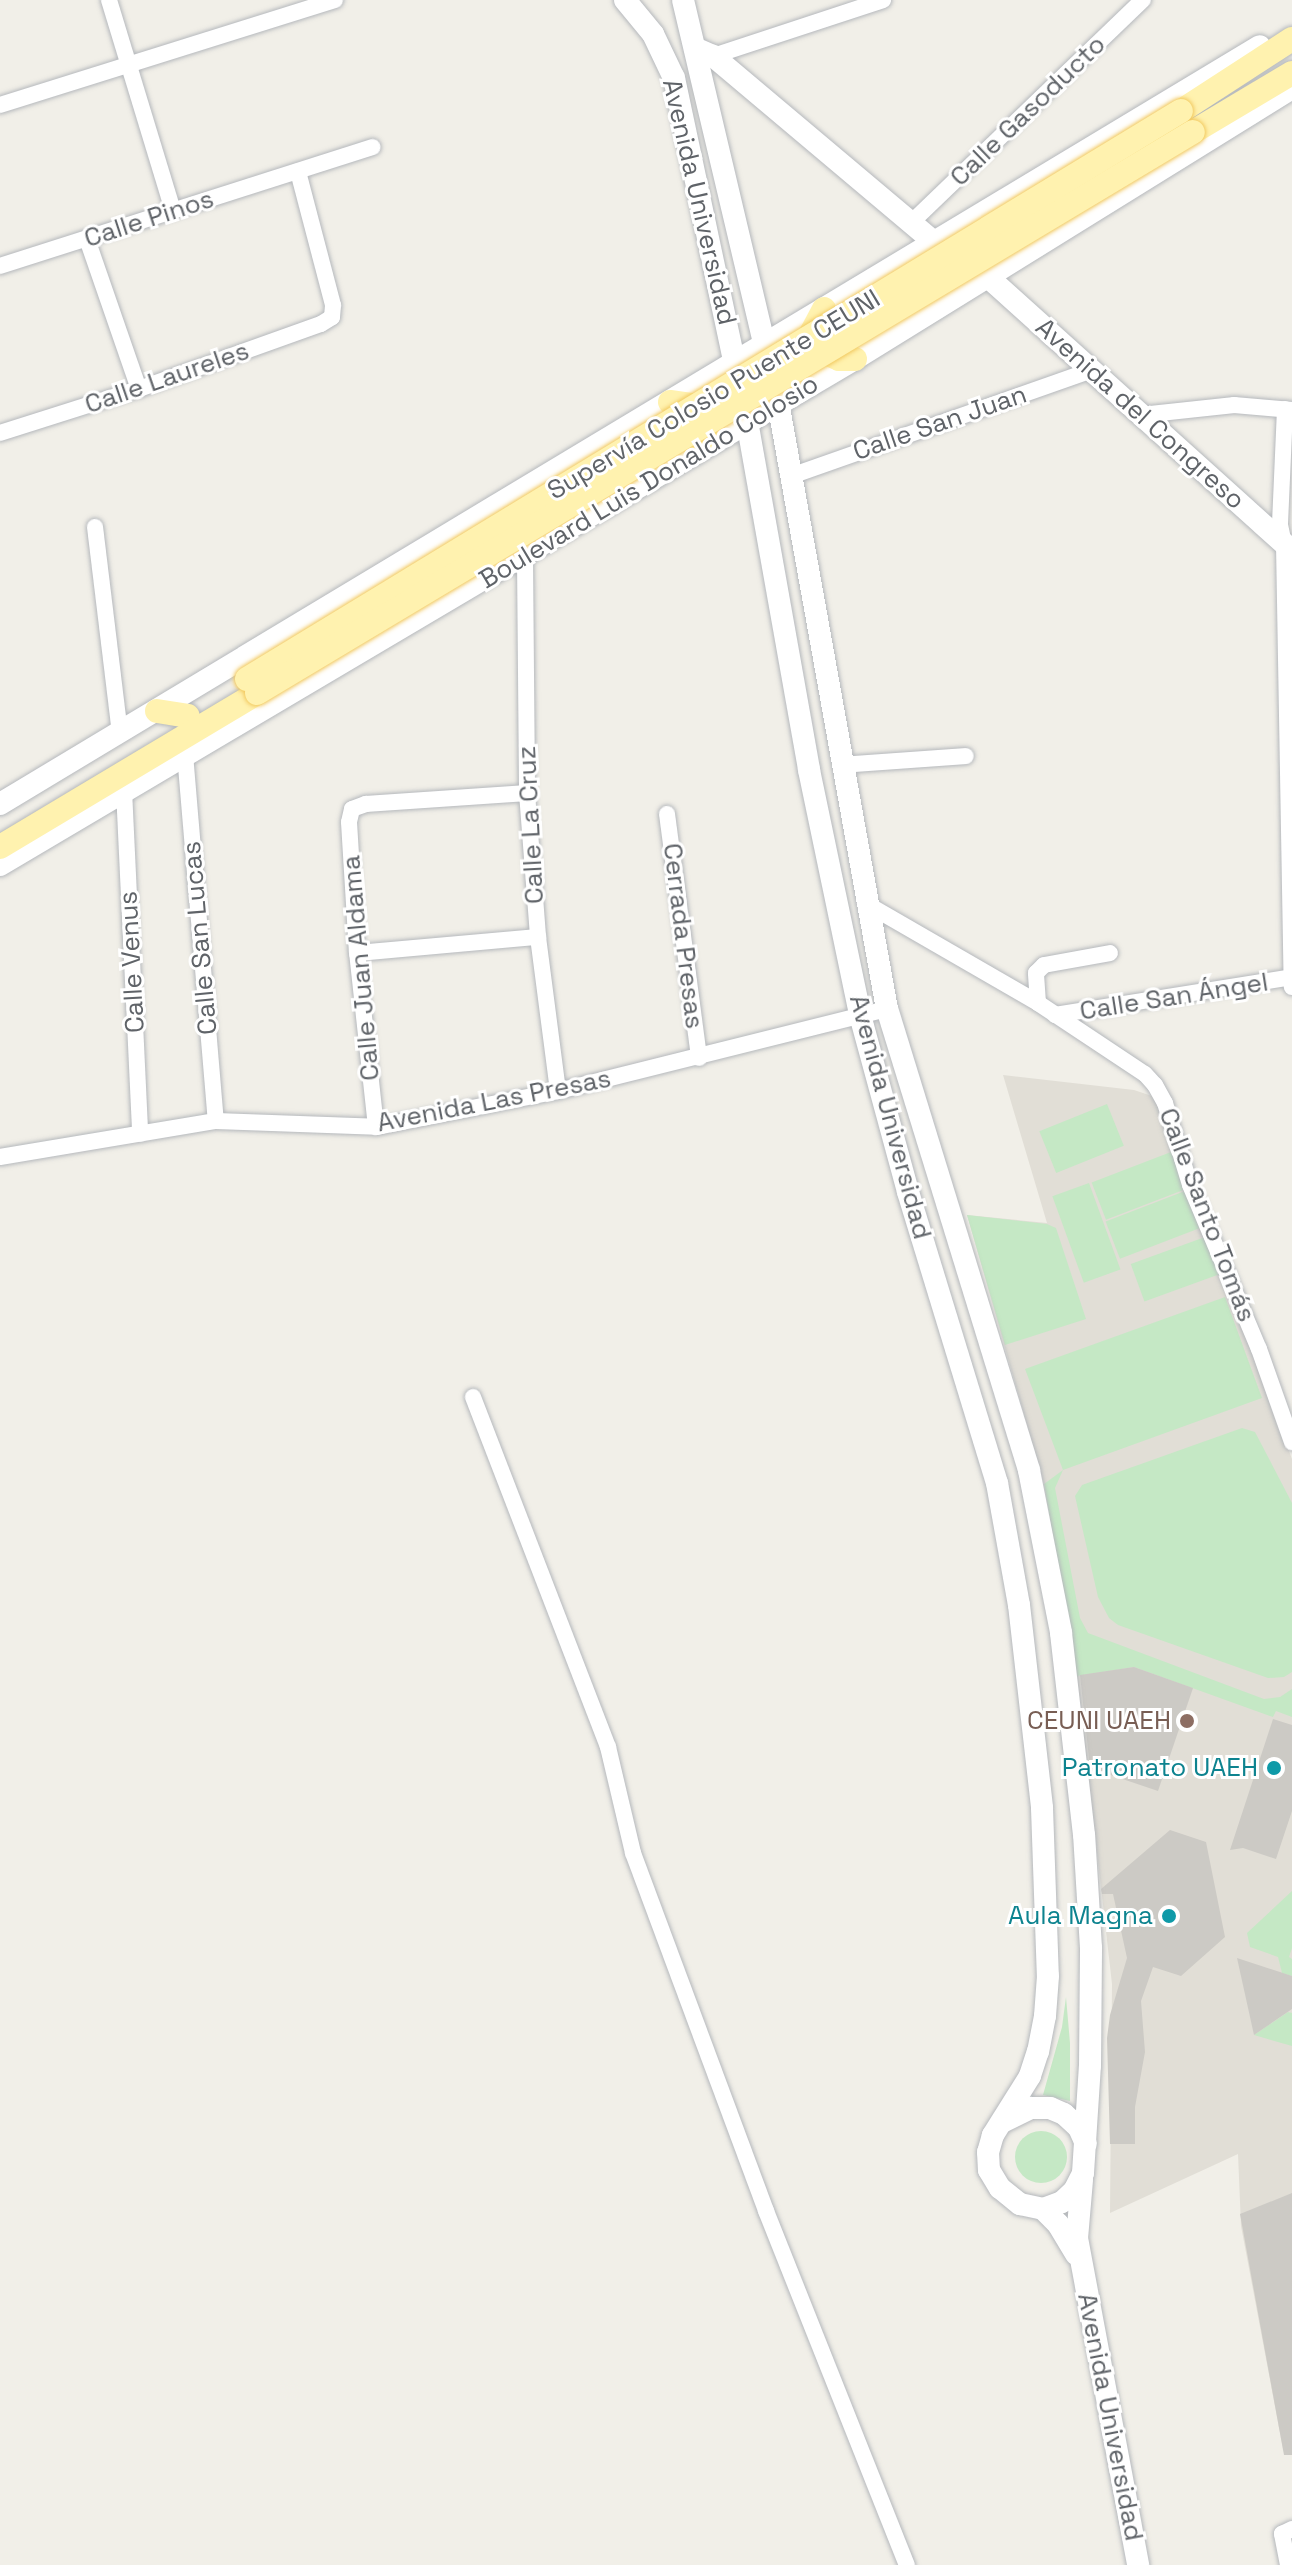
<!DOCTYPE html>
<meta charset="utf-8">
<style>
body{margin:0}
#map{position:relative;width:1292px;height:2565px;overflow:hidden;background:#f1efe8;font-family:"Space Grotesk",sans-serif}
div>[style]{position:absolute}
.education>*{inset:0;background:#e1ded6}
.green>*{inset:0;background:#c5e8c5;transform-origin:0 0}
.round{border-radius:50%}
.building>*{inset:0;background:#cccac5}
.roads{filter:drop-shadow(0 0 2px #b5b8bc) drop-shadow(0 0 2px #b5b8bc)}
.street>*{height:16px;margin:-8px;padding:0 8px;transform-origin:8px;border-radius:8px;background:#fff}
.secondary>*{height:22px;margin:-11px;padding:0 11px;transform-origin:11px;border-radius:11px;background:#fff}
.primary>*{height:24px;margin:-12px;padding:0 12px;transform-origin:12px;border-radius:12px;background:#fff2af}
.bridges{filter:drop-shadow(0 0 2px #f2c960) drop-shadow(0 0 2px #f2c960)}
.primary-bridge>*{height:24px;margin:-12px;padding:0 12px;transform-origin:12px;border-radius:12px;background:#fff2af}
.dots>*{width:22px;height:22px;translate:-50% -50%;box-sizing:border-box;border:4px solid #fff;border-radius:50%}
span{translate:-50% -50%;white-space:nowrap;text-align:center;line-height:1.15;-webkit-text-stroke:6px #fff;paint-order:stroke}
.street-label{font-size:26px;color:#5f6368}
.education-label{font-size:26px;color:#785e54}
.right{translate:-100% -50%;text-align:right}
.culture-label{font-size:26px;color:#0d838f}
</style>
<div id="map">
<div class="education">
<div style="clip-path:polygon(1003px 1075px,1134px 1090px,1155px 1097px,1292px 1459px,1292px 2445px,1283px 2449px,1241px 2226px,1238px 2154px,1110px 2213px,1112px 1984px,1073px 1641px,1044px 1484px,967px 1215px,1047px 1223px)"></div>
</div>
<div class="green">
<div style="left:1107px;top:1104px;width:45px;height:73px;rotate:68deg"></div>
<div style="left:1171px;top:1152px;width:40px;height:85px;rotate:69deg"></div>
<div style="left:1089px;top:1183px;width:92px;height:39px;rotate:70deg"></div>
<div style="left:1185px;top:1191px;width:40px;height:85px;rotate:69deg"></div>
<div style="clip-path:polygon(967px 1215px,1047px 1224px,1056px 1228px,1086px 1319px,1005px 1345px)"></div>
<div style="left:1205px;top:1237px;width:40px;height:79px;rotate:70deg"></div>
<div style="clip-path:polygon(1225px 1297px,1262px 1398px,1063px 1470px,1055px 1488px,1080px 1618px,1088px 1633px,1264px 1699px,1280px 1697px,1292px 1689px,1292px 1717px,1276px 1711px,1273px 1717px,1134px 1667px,1077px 1676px,1044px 1484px,1063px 1470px,1025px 1369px)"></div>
<div style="clip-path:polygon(1242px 1428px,1255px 1432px,1292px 1503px,1292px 1672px,1284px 1677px,1268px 1678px,1118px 1625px,1109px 1618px,1098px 1597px,1075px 1496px,1082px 1485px)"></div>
<div style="clip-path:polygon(1292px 1891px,1292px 1948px,1289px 1957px,1292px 1959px,1292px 1976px,1282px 1973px,1278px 1957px,1250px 1947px,1247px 1933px)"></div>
<div style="clip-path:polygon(1066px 1997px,1070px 2043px,1070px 2101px,1043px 2095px,1062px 2027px)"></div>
<div style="clip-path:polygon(1288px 2012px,1292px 2013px,1292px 2046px,1254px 2035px)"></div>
<div class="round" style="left:1015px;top:2131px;width:52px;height:52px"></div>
</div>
<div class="building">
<div style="clip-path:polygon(1134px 1667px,1193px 1688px,1158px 1791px,1090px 1768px,1080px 1675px)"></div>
<div style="clip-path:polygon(1273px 1719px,1292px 1725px,1292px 1811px,1276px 1859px,1243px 1848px,1230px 1850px)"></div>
<div style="clip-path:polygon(1170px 1830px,1206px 1842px,1225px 1937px,1181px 1976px,1153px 1967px,1141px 2001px,1145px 2052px,1135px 2107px,1135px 2144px,1110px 2144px,1107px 2038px,1110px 2015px,1127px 1958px,1113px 1894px,1102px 1894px,1101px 1889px)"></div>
<div style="clip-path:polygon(1237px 1958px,1292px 1976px,1292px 2009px,1254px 2035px)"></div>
<div style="clip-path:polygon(1292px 2193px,1292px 2455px,1284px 2455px,1240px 2214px)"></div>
</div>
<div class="roads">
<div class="street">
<div style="left:109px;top:0;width:220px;rotate:73.1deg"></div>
<div style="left:713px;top:56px;width:179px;rotate:-18.2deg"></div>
<div style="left:0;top:105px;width:351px;rotate:-17.4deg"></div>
<div style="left:913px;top:221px;width:319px;rotate:-43.9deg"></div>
<div style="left:87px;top:239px;width:159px;rotate:70.9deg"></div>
<div style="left:0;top:266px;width:391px;rotate:-17.7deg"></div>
<div style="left:1285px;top:409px;width:116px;rotate:92.5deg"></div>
<div style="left:1280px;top:525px;width:19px;rotate:78deg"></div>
<div style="left:1284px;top:544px;width:443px;rotate:89deg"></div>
<div style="left:1141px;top:415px;width:94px;rotate:-6.1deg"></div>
<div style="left:1234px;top:405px;width:58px;rotate:4.9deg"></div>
<div style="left:0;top:433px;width:146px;rotate:-17.6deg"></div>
<div style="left:139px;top:389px;width:193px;rotate:-19.7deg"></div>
<div style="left:321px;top:324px;width:13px;rotate:-32deg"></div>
<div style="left:332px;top:317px;width:12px;rotate:-85deg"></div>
<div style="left:333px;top:305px;width:138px;rotate:-104.7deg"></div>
<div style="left:791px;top:476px;width:316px;rotate:-19.4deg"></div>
<div style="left:95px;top:527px;width:208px;rotate:83.1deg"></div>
<div style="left:525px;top:558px;width:235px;rotate:89.5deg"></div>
<div style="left:527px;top:793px;width:144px;rotate:85.6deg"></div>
<div style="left:538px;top:937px;width:155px;rotate:82.6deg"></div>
<div style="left:185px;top:754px;width:368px;rotate:85.2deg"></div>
<div style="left:841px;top:765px;width:125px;rotate:-4.1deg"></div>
<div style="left:124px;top:790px;width:344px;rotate:87.3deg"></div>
<div style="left:667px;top:814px;width:246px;rotate:82.5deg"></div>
<div style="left:865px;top:903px;width:200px;rotate:30deg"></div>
<div style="left:1038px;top:1003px;width:128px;rotate:33.6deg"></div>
<div style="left:1145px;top:1074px;width:15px;rotate:48deg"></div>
<div style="left:1155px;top:1085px;width:21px;rotate:61deg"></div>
<div style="left:1165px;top:1103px;width:86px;rotate:73deg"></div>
<div style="left:1190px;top:1185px;width:178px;rotate:67.2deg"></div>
<div style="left:1259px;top:1349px;width:99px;rotate:70.5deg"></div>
<div style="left:357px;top:953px;width:182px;rotate:-5.1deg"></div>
<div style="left:1038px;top:1003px;width:30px;rotate:-94deg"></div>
<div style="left:1036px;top:973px;width:11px;rotate:-45deg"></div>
<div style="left:1044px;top:965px;width:67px;rotate:-10.3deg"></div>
<div style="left:1055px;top:1015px;width:240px;rotate:-9.1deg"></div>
<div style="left:376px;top:1127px;width:175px;rotate:-96.2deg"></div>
<div style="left:357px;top:953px;width:131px;rotate:-93.5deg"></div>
<div style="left:349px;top:822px;width:13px;rotate:-77deg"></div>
<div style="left:352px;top:809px;width:15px;rotate:-20deg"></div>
<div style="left:366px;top:804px;width:161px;rotate:-3.9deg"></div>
<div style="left:0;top:1157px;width:219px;rotate:-9.5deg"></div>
<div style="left:216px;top:1121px;width:160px;rotate:2.1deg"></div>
<div style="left:376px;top:1127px;width:186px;rotate:-11.2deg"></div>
<div style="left:558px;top:1091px;width:339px;rotate:-14deg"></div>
<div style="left:473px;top:1397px;width:375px;rotate:68.9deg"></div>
<div style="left:608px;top:1747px;width:109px;rotate:76.7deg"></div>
<div style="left:633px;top:1853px;width:382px;rotate:69.6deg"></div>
<div style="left:766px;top:2211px;width:381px;rotate:68.3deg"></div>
<div style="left:1288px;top:2565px;width:32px;rotate:-101deg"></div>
<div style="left:1282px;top:2534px;width:11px;rotate:-27deg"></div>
</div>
<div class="secondary">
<div style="left:625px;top:0;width:44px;rotate:50.5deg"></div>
<div style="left:653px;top:34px;width:49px;rotate:64.5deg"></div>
<div style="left:674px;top:78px;width:351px;rotate:78deg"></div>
<div style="left:747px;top:421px;width:354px;rotate:79.9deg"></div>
<div style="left:809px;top:770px;width:250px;rotate:78.2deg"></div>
<div style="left:860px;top:1015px;width:183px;rotate:74.8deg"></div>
<div style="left:908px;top:1192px;width:304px;rotate:73deg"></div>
<div style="left:997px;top:1483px;width:124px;rotate:79.8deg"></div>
<div style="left:1019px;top:1605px;width:204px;rotate:83.5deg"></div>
<div style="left:1042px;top:1808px;width:168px;rotate:88deg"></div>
<div style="left:1048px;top:1976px;width:40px;rotate:94.3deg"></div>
<div style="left:1045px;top:2016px;width:36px;rotate:101deg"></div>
<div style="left:1038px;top:2051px;width:26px;rotate:108deg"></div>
<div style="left:1030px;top:2076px;width:70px;rotate:122.1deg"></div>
<div style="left:993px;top:2135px;width:18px;rotate:106deg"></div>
<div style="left:988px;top:2152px;width:18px;rotate:87deg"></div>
<div style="left:989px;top:2170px;width:21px;rotate:59deg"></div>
<div style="left:1000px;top:2188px;width:26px;rotate:39deg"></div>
<div style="left:1020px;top:2204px;width:24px;rotate:12deg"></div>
<div style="left:1043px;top:2209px;width:20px;rotate:-20deg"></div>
<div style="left:1062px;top:2202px;width:16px;rotate:-43deg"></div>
<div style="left:1074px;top:2191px;width:20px;rotate:-63deg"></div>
<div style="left:1083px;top:2173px;width:107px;rotate:-86.3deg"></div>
<div style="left:1090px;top:2066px;width:118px;rotate:-89.5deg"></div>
<div style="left:1091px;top:1948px;width:113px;rotate:-93.5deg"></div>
<div style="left:1084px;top:1835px;width:204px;rotate:-96.5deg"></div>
<div style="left:1061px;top:1632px;width:165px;rotate:-101.2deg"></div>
<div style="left:1029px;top:1470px;width:482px;rotate:-107.1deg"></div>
<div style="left:887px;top:1009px;width:617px;rotate:-100.18deg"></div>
<div style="left:778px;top:402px;width:413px;rotate:-103.3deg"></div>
<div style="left:697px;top:49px;width:17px;rotate:24deg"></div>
<div style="left:713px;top:56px;width:290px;rotate:40.1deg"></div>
<div style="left:988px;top:277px;width:409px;rotate:42deg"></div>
<div style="left:0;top:804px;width:1470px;rotate:-31.03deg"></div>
<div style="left:0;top:865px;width:994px;rotate:-30.62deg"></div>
<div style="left:855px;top:359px;width:514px;rotate:-31.8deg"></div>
<div style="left:1004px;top:2121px;width:30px;rotate:-26deg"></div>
<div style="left:1031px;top:2108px;width:19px"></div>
<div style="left:1050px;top:2108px;width:15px;rotate:23deg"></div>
<div style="left:1064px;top:2114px;width:21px;rotate:43deg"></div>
<div style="left:1079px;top:2128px;width:17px;rotate:66deg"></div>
<div style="left:1082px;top:2180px;width:58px;rotate:94.9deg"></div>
<div style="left:1077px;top:2238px;width:333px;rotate:79.4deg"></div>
<div style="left:1043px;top:2209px;width:21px;rotate:45deg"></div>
<div style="left:1058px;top:2224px;width:35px;rotate:59deg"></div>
</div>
<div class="primary">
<div style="left:1181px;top:111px;width:132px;rotate:-33deg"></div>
<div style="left:1193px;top:132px;width:115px;rotate:-30.8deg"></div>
<div style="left:824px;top:309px;width:26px;rotate:118deg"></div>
<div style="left:812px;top:332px;width:19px;rotate:72deg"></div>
<div style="left:818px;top:350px;width:23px;rotate:23deg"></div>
<div style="left:839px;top:359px;width:16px"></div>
<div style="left:670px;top:402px;width:21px;rotate:8deg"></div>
<div style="left:691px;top:405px;width:20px;rotate:49deg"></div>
<div style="left:704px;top:420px;width:12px;rotate:85deg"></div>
<div style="left:705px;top:432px;width:22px;rotate:114deg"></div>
<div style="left:157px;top:711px;width:31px;rotate:9deg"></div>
<div style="left:0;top:847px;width:300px;rotate:-30.9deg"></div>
</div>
</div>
<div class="bridges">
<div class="primary-bridge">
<div style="left:247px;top:679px;width:1093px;rotate:-31.31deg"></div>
<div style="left:257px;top:693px;width:1091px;rotate:-30.94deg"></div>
</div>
</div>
<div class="dots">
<div style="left:1187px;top:1721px;background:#8d6e63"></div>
<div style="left:1274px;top:1768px;background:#0f9aa8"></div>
<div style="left:1169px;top:1916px;background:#0f9aa8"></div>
</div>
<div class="street-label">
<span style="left:1028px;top:111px;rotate:-44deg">Calle Gasoducto</span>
<span style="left:699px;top:202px;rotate:77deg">Avenida Universidad</span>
<span style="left:149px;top:219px;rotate:-18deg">Calle Pinos</span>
<span style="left:167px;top:378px;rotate:-19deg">Calle Laureles</span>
<span style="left:714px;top:395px;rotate:-31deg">Supervía Colosio Puente CEUNI</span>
<span style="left:1140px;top:414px;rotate:42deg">Avenida del Congreso</span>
<span style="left:940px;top:423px;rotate:-19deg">Calle San Juan</span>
<span style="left:649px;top:482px;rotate:-31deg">Boulevard Luis Donaldo Colosio</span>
<span style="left:531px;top:825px;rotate:-93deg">Calle La Cruz</span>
<span style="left:683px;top:936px;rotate:83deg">Cerrada Presas</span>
<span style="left:200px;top:938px;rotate:-95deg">Calle San Lucas</span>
<span style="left:132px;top:962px;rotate:-93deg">Calle Venus</span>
<span style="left:361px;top:968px;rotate:-95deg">Calle Juan Aldama</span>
<span style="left:1174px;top:997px;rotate:-9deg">Calle San Ángel</span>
<span style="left:494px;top:1101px;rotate:-11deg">Avenida Las Presas</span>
<span style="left:890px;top:1117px;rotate:75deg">Avenida Universidad</span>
<span style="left:1207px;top:1215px;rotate:69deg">Calle Santo Tomás</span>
<span style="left:1110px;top:2417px;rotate:79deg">Avenida Universidad</span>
</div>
<div class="education-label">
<span class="right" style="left:1171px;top:1721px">CEUNI UAEH</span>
</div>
<div class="culture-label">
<span class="right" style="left:1258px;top:1768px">Patronato UAEH</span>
<span class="right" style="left:1153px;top:1916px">Aula Magna</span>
</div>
</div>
